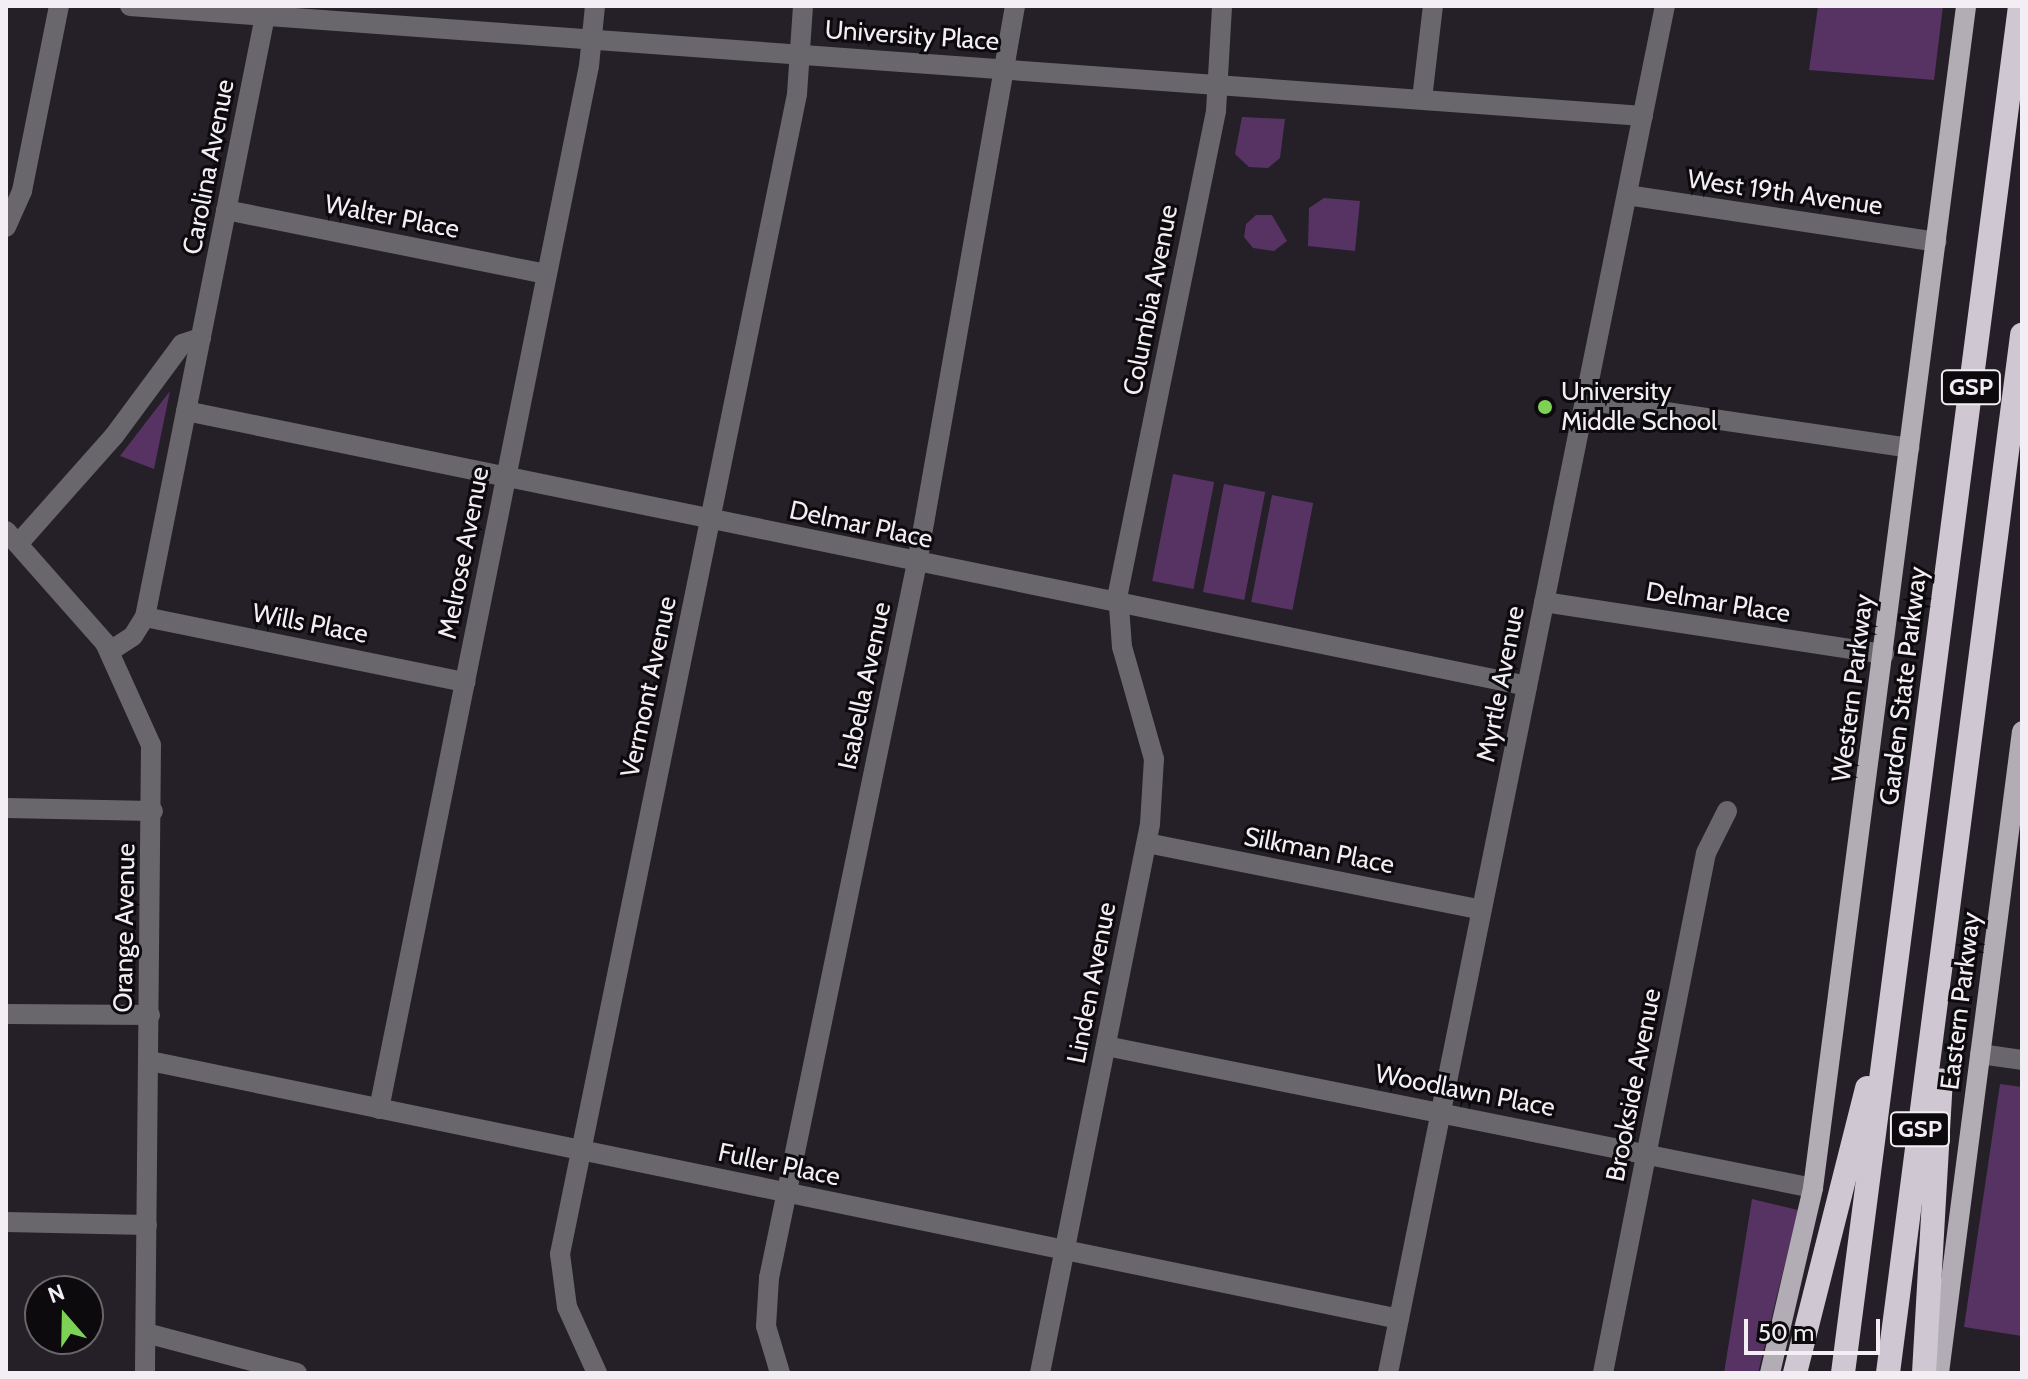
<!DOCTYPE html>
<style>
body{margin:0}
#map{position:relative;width:2028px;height:1379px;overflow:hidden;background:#251f27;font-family:Cabin,sans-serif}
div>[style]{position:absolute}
.green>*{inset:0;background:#563363;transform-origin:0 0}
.minor>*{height:20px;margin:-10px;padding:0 10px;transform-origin:10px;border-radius:10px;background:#69676b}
.major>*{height:20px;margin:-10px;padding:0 10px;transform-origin:10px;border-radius:10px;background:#b2acb4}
.highway>*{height:24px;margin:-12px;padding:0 12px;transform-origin:12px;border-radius:12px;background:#cfc8d2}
.dots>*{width:22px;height:22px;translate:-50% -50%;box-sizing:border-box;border:4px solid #0c0a0d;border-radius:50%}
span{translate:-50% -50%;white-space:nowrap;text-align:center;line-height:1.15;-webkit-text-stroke:6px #0c0a0d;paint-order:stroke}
.shield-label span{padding:2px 6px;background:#0c0a0d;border:2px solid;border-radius:6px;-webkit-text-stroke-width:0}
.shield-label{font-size:24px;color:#f2eef3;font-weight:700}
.street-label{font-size:26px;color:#f2eef3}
.poi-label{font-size:26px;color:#f2eef3}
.left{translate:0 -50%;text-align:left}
.frame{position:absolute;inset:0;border:8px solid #f2eef3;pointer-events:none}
.north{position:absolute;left:24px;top:1275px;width:80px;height:80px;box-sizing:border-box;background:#0c0a0d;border:2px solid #686569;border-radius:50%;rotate:340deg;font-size:22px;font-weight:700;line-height:32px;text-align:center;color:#f2eef3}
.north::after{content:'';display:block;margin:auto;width:28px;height:36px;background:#7dd154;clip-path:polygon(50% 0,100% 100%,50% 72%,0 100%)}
.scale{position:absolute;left:1744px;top:1319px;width:136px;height:36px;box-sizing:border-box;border:4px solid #f2eef3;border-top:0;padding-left:10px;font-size:24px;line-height:28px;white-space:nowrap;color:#f2eef3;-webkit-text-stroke:6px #0c0a0d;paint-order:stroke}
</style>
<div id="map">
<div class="green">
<div style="clip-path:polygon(1818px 6px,1943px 6px,1934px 80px,1809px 70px)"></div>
<div style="clip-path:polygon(1242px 117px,1285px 119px,1280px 158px,1268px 168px,1249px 167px,1235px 154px)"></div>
<div style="clip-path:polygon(1324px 198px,1360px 201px,1355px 251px,1308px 246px,1309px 208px)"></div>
<div style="clip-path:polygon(1256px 215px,1272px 215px,1287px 241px,1274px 251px,1253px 248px,1244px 237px,1246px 224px)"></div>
<div style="clip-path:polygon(170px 391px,154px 469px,120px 456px)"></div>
<div style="left:1173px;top:474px;width:42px;height:109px;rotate:11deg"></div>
<div style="left:1224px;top:484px;width:42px;height:110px;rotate:11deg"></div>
<div style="left:1272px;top:495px;width:42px;height:109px;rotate:11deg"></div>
<div style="clip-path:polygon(2000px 1084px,2022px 1087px,2022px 1336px,1964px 1327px)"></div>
<div style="clip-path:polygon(1752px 1199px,1798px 1210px,1758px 1373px,1724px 1373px)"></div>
</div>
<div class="minor">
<div style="left:130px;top:6px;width:1517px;rotate:4.16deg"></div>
<div style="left:1422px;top:99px;width:94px;rotate:-83.3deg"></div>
<div style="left:1627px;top:195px;width:313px;rotate:8.6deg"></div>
<div style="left:226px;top:210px;width:327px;rotate:11.3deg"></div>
<div style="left:6px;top:227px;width:39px;rotate:-66deg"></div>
<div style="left:22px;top:191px;width:189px;rotate:-78.7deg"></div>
<div style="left:1585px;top:400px;width:328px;rotate:8.4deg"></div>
<div style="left:186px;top:411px;width:1369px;rotate:11.59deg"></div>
<div style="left:6px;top:531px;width:149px;rotate:48.5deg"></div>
<div style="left:105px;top:643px;width:112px;rotate:65.7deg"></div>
<div style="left:151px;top:745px;width:628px;rotate:90.55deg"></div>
<div style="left:18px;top:544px;width:144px;rotate:-48.4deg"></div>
<div style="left:114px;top:436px;width:114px;rotate:-53.5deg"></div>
<div style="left:182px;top:344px;width:20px;rotate:-18deg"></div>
<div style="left:1544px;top:602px;width:344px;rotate:8.7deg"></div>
<div style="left:145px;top:617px;width:327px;rotate:11.5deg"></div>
<div style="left:110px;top:651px;width:27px;rotate:-33deg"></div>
<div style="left:133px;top:636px;width:22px;rotate:-58deg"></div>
<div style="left:145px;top:617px;width:623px;rotate:-78.71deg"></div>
<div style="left:6px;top:808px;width:147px;rotate:1.2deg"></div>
<div style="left:1147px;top:843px;width:341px;rotate:11.3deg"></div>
<div style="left:6px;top:1014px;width:144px;rotate:0.4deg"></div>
<div style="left:1106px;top:1046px;width:721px;rotate:11.36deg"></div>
<div style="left:1980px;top:1054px;width:42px;rotate:8.1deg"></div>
<div style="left:150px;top:1061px;width:1275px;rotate:11.67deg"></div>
<div style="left:379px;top:1109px;width:1064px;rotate:-78.62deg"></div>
<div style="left:589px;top:66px;width:60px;rotate:-84.3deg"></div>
<div style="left:6px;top:1222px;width:141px;rotate:1.2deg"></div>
<div style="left:146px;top:1333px;width:156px;rotate:14.8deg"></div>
<div style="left:597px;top:1373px;width:72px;rotate:-114.4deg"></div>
<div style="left:567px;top:1307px;width:53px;rotate:-97.5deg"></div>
<div style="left:560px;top:1254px;width:1184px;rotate:-78.45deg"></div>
<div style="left:797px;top:94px;width:88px;rotate:-86.1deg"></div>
<div style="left:780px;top:1373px;width:49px;rotate:-106.6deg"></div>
<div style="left:766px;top:1326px;width:48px;rotate:-86.4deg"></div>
<div style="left:769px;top:1278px;width:730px;rotate:-78.31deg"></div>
<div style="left:917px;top:563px;width:566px;rotate:-80.02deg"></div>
<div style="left:1040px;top:1373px;width:560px;rotate:-78.67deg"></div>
<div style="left:1150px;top:824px;width:65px;rotate:-86.5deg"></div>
<div style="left:1154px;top:759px;width:116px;rotate:-105.9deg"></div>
<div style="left:1122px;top:647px;width:54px;rotate:-94.2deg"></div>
<div style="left:1118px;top:593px;width:492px;rotate:-78.5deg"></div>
<div style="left:1216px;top:111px;width:105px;rotate:-86.7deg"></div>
<div style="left:1388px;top:1373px;width:1395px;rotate:-78.55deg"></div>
<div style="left:1603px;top:1373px;width:530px;rotate:-78.8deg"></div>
<div style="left:1706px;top:853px;width:47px;rotate:-63.4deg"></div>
</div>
<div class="major">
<div style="left:1770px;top:1373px;width:190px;rotate:-76.9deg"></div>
<div style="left:1813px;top:1188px;width:1192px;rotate:-82.62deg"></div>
<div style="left:1939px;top:1373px;width:647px;rotate:-82.63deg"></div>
</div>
<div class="highway">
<div style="left:1795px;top:1373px;width:294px;rotate:-75.8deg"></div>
<div style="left:1843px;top:1373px;width:1378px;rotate:-82.62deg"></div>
<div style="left:1888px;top:1373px;width:1047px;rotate:-82.64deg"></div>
<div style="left:1924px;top:1373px;width:293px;rotate:-86.7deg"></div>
</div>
<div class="dots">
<div style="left:1545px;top:407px;background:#7dd154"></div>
</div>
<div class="shield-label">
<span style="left:1971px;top:387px">GSP</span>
<span style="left:1920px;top:1129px">GSP</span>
</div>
<div class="street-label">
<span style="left:912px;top:36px;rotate:4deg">University Place</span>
<span style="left:209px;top:167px;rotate:-79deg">Carolina Avenue</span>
<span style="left:1785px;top:193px;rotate:8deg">West 19th Avenue</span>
<span style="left:392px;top:217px;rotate:11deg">Walter Place</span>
<span style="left:1151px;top:300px;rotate:-79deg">Columbia Avenue</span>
<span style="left:861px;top:525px;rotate:12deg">Delmar Place</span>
<span style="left:464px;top:553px;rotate:-79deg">Melrose Avenue</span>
<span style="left:1718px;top:603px;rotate:9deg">Delmar Place</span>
<span style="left:310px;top:624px;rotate:11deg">Wills Place</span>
<span style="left:1501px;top:684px;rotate:-79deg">Myrtle Avenue</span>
<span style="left:865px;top:686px;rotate:-78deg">Isabella Avenue</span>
<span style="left:1904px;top:686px;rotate:-83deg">Garden State Parkway</span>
<span style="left:649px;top:687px;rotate:-78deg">Vermont Avenue</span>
<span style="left:1853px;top:688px;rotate:-83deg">Western Parkway</span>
<span style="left:1319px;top:851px;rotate:11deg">Silkman Place</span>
<span style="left:125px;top:928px;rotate:-89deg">Orange Avenue</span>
<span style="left:1092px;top:983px;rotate:-79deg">Linden Avenue</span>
<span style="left:1961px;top:1001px;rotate:-83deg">Eastern Parkway</span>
<span style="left:1634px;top:1085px;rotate:-79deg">Brookside Avenue</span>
<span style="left:1465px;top:1091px;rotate:11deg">Woodlawn Place</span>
<span style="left:779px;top:1165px;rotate:12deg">Fuller Place</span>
</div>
<div class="poi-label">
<span class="left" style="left:1561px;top:407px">University<br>Middle School</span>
</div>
<div class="frame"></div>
<div class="north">N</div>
<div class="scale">50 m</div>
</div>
